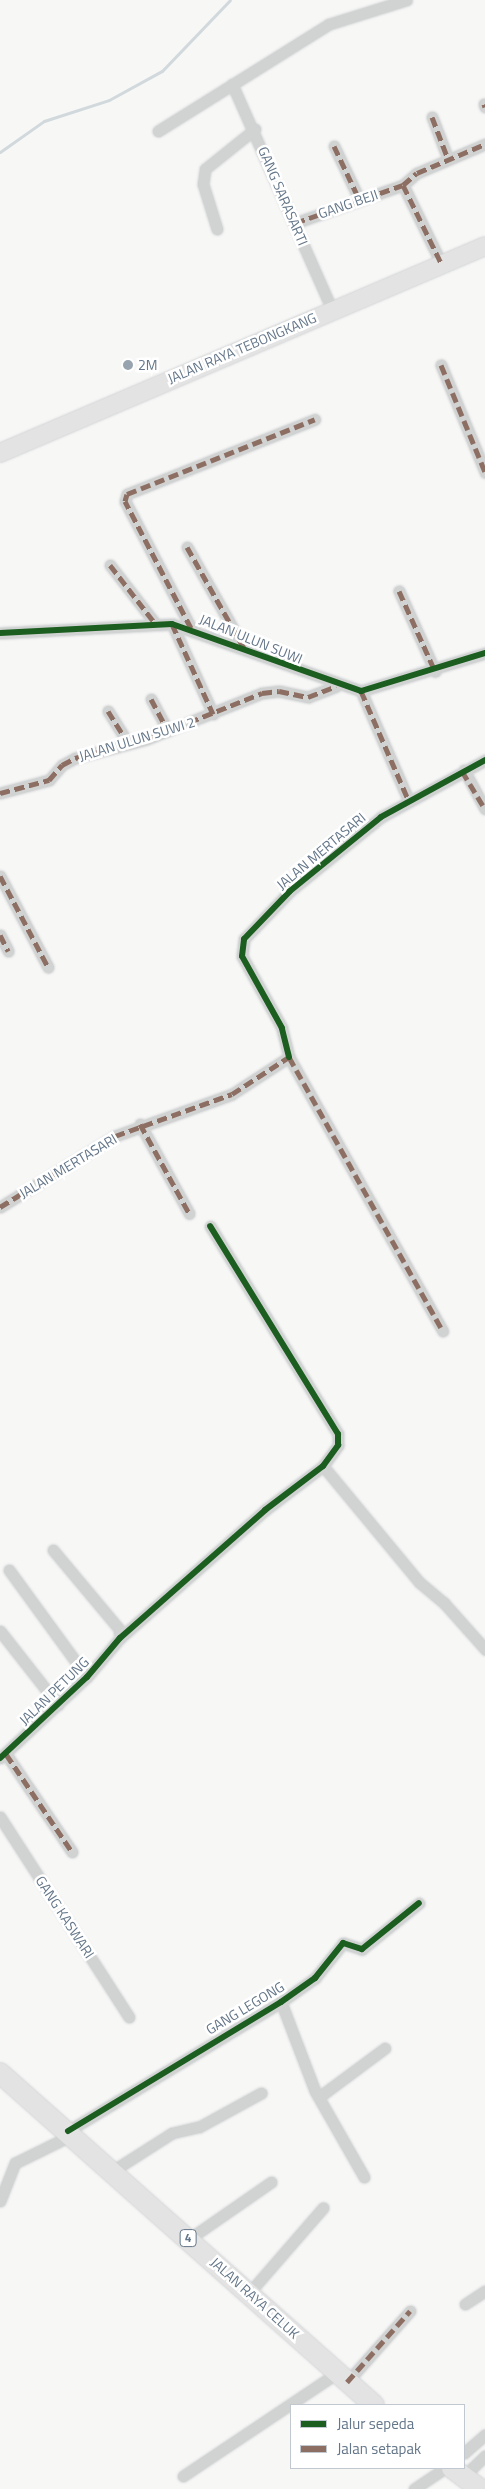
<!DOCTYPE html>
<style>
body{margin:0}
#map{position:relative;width:485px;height:2489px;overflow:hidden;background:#f7f7f6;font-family:"Titillium Web",sans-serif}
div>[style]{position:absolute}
.stream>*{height:3px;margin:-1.5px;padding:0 1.5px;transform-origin:1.5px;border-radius:1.5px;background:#d1d9dd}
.roads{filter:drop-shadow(0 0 1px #d2d4d5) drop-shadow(0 0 1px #d2d4d5)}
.street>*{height:11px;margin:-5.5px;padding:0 5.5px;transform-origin:5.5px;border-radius:5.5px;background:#d1d2d2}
.primary>*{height:18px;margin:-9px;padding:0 9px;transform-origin:9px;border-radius:9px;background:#e3e3e3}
.highway>*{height:20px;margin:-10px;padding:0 10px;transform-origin:10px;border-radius:10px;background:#e3e3e3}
.quiet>*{height:5px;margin-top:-2.5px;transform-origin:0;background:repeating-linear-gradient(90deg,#8d6e63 0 10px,transparent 0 15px)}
.cycleway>*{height:6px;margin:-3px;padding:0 3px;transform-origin:3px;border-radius:3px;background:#1b5e20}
.dots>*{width:14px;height:14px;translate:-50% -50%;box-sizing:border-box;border:2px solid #fff;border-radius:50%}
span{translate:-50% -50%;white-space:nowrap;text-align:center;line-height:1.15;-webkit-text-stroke:5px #fff;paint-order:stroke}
.shield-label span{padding:1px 4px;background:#fff;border:1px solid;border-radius:4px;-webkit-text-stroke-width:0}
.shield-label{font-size:12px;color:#647689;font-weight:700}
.street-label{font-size:14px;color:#647689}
.poi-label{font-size:14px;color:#647689}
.left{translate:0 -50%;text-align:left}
.legend{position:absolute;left:290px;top:2404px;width:175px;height:65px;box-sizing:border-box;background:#fff;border:1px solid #c1c8d0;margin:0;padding:6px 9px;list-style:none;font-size:15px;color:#647689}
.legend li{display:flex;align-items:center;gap:10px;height:25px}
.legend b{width:25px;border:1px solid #c1c8d0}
</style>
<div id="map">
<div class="stream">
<div style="left:0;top:152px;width:54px;rotate:-35.2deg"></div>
<div style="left:44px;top:121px;width:68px;rotate:-17.9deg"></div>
<div style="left:109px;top:100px;width:60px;rotate:-28.7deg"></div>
<div style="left:162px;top:71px;width:98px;rotate:-46.2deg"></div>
</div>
<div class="roads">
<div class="street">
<div style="left:232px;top:84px;width:247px;rotate:66.1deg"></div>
<div style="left:484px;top:104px;width:3px;rotate:72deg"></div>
<div style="left:432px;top:117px;width:45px;rotate:69.1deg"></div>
<div style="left:158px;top:131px;width:202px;rotate:-32deg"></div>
<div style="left:329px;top:24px;width:81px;rotate:-17.3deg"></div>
<div style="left:334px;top:146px;width:59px;rotate:64.7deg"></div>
<div style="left:403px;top:185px;width:89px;rotate:64deg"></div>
<div style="left:295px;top:223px;width:114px;rotate:-19.4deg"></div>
<div style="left:403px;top:185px;width:18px;rotate:-41deg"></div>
<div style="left:417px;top:173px;width:74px;rotate:-23.1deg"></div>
<div style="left:217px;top:229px;width:47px;rotate:-107.3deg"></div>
<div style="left:203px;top:184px;width:15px;rotate:-82deg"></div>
<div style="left:205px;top:169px;width:64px;rotate:-38.7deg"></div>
<div style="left:441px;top:365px;width:116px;rotate:67.6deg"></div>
<div style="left:187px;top:547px;width:118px;rotate:60.6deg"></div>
<div style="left:110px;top:565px;width:72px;rotate:52.3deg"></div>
<div style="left:399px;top:591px;width:88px;rotate:65.8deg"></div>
<div style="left:172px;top:624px;width:99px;rotate:65.5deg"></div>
<div style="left:191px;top:628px;width:143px;rotate:-117.5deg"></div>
<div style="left:125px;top:501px;width:7px;rotate:-74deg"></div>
<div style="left:127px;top:494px;width:202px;rotate:-21.7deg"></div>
<div style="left:0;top:633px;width:172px;rotate:-3deg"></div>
<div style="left:172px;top:624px;width:201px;rotate:19.5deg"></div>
<div style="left:361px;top:691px;width:130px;rotate:-17deg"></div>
<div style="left:361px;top:691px;width:118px;rotate:66.5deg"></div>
<div style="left:151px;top:699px;width:36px;rotate:62deg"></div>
<div style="left:108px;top:711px;width:36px;rotate:58deg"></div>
<div style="left:464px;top:770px;width:44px;rotate:61.7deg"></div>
<div style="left:0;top:793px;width:51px;rotate:-14.9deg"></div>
<div style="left:49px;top:780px;width:20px;rotate:-49deg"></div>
<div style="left:62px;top:765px;width:15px;rotate:-28deg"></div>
<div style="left:75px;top:758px;width:74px;rotate:-14.8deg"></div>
<div style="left:147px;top:739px;width:124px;rotate:-21.8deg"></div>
<div style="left:262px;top:693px;width:17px;rotate:-7deg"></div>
<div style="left:279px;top:691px;width:30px;rotate:12deg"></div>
<div style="left:308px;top:697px;width:30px;rotate:-21deg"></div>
<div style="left:0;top:876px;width:103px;rotate:62.2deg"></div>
<div style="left:0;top:935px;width:18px;rotate:63deg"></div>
<div style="left:289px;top:1057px;width:30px;rotate:-104deg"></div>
<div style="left:282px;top:1028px;width:82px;rotate:-119.1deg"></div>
<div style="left:242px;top:956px;width:17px;rotate:-83deg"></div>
<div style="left:244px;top:939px;width:66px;rotate:-46.2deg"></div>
<div style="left:290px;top:891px;width:117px;rotate:-39.1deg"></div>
<div style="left:381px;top:817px;width:119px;rotate:-28.7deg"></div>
<div style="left:289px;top:1057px;width:314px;rotate:60.7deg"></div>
<div style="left:140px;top:1124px;width:102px;rotate:61.2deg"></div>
<div style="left:0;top:1207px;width:135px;rotate:-31.7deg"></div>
<div style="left:115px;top:1136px;width:124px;rotate:-19.7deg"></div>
<div style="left:232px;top:1094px;width:68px;rotate:-33deg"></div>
<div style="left:323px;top:1466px;width:151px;rotate:50.4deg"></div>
<div style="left:419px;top:1582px;width:33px;rotate:40deg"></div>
<div style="left:444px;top:1603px;width:62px;rotate:48.3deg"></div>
<div style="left:53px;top:1550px;width:103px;rotate:50.1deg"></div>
<div style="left:119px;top:1629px;width:9px;rotate:84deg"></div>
<div style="left:9px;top:1570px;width:132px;rotate:53.9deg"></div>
<div style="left:0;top:1631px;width:94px;rotate:51.9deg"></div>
<div style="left:6px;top:1754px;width:118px;rotate:56deg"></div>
<div style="left:0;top:1758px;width:119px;rotate:-43deg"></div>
<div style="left:87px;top:1677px;width:51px;rotate:-49.8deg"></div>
<div style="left:120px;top:1638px;width:193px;rotate:-41.4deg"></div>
<div style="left:265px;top:1510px;width:73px;rotate:-37.2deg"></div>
<div style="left:323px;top:1466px;width:26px;rotate:-54deg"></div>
<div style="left:338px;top:1445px;width:11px;rotate:-90deg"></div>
<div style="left:338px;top:1434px;width:244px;rotate:-121.6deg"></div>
<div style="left:0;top:1817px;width:238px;rotate:57.2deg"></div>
<div style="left:281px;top:2002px;width:95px;rotate:69.1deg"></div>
<div style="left:315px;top:2091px;width:99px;rotate:60.3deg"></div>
<div style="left:319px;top:2097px;width:82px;rotate:-36.6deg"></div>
<div style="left:68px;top:2131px;width:249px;rotate:-31.2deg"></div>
<div style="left:281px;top:2002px;width:42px;rotate:-35.2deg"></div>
<div style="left:315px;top:1978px;width:45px;rotate:-51.3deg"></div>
<div style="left:343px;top:1943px;width:20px;rotate:18deg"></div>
<div style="left:362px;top:1949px;width:73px;rotate:-38.9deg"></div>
<div style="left:114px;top:2170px;width:69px;rotate:-32.5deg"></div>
<div style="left:172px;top:2133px;width:28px;rotate:-13deg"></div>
<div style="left:199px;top:2127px;width:71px;rotate:-28.7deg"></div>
<div style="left:0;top:2201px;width:41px;rotate:-68.5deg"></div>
<div style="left:15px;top:2163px;width:64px;rotate:-26.2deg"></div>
<div style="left:189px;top:2239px;width:100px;rotate:-34.8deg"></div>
<div style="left:249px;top:2293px;width:113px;rotate:-49deg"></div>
<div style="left:465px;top:2304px;width:24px;rotate:-33deg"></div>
<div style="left:347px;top:2382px;width:95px;rotate:-48.4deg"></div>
<div style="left:464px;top:2453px;width:28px;rotate:-41deg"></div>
<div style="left:183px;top:2476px;width:185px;rotate:-33.8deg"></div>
<div style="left:464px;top:2476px;width:29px;rotate:-44deg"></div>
<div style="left:414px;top:2489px;width:37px;rotate:-34deg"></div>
</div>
<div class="primary">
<div style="left:0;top:453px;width:527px;rotate:-23.11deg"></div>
</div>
<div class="highway">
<div style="left:0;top:2073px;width:500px;rotate:41.6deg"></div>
<div style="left:452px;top:2468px;width:35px;rotate:37deg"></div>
</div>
</div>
<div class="quiet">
<div style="left:484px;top:104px;width:3px;rotate:72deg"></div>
<div style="left:432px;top:117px;width:45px;rotate:69.1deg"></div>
<div style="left:334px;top:146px;width:59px;rotate:64.7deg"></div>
<div style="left:403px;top:185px;width:89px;rotate:64deg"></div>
<div style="left:295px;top:223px;width:114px;rotate:-19.4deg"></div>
<div style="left:403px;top:185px;width:18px;rotate:-41deg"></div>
<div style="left:417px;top:173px;width:74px;rotate:-23.1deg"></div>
<div style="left:441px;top:365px;width:116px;rotate:67.6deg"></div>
<div style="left:187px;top:547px;width:118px;rotate:60.6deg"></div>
<div style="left:110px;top:565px;width:72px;rotate:52.3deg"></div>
<div style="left:399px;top:591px;width:88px;rotate:65.8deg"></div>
<div style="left:172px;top:624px;width:99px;rotate:65.5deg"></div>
<div style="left:191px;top:628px;width:143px;rotate:-117.5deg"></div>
<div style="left:125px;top:501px;width:7px;rotate:-74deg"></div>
<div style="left:127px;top:494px;width:202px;rotate:-21.7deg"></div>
<div style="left:361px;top:691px;width:118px;rotate:66.5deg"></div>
<div style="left:151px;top:699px;width:36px;rotate:62deg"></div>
<div style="left:108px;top:711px;width:36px;rotate:58deg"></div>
<div style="left:462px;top:771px;width:44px;rotate:58.8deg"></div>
<div style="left:0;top:793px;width:51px;rotate:-14.9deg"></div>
<div style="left:49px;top:780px;width:20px;rotate:-49deg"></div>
<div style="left:62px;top:765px;width:15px;rotate:-28deg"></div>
<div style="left:75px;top:758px;width:74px;rotate:-14.8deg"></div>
<div style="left:147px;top:739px;width:124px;rotate:-21.8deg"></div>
<div style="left:262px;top:693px;width:17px;rotate:-7deg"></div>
<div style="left:279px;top:691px;width:30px;rotate:12deg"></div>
<div style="left:308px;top:697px;width:30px;rotate:-21deg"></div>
<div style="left:0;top:876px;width:103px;rotate:62.2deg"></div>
<div style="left:0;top:935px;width:18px;rotate:63deg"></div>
<div style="left:289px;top:1057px;width:314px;rotate:60.7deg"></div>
<div style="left:140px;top:1124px;width:102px;rotate:61.2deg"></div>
<div style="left:0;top:1207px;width:135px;rotate:-31.7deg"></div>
<div style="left:115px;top:1136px;width:124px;rotate:-19.7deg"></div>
<div style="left:232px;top:1094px;width:68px;rotate:-33deg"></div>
<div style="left:6px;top:1754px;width:118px;rotate:56deg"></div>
<div style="left:347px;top:2382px;width:95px;rotate:-48.4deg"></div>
</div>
<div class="cycleway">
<div style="left:0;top:633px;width:172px;rotate:-3deg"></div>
<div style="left:172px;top:624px;width:201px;rotate:19.5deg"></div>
<div style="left:361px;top:691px;width:130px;rotate:-17deg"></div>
<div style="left:289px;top:1057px;width:30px;rotate:-104deg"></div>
<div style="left:282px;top:1028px;width:82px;rotate:-119.1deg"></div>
<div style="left:242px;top:956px;width:17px;rotate:-83deg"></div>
<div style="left:244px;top:939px;width:66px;rotate:-46.2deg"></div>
<div style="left:290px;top:891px;width:117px;rotate:-39.1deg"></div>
<div style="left:381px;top:817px;width:119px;rotate:-28.7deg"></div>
<div style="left:0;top:1758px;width:119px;rotate:-43deg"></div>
<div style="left:87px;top:1677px;width:51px;rotate:-49.8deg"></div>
<div style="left:120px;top:1638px;width:193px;rotate:-41.4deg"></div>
<div style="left:265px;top:1510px;width:73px;rotate:-37.2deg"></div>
<div style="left:323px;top:1466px;width:26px;rotate:-54deg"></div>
<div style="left:338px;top:1445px;width:11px;rotate:-90deg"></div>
<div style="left:338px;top:1434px;width:244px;rotate:-121.6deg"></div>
<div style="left:68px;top:2131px;width:249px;rotate:-31.2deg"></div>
<div style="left:281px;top:2002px;width:42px;rotate:-35.2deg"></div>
<div style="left:315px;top:1978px;width:45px;rotate:-51.3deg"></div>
<div style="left:343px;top:1943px;width:20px;rotate:18deg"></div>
<div style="left:362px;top:1949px;width:73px;rotate:-38.9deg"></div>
</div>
<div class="dots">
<div style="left:128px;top:365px;background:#97a3af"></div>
</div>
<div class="shield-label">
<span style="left:188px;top:2238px">4</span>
</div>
<div class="street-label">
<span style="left:283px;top:196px;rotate:67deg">GANG SARASARTI</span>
<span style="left:348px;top:204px;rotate:-19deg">GANG BEJI</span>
<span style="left:242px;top:348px;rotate:-23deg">JALAN RAYA TEBONGKANG</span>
<span style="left:251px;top:639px;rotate:22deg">JALAN ULUN SUWI</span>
<span style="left:137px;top:739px;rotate:-17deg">JALAN ULUN SUWI 2</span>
<span style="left:321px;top:851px;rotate:-40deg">JALAN MERTASARI</span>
<span style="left:68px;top:1166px;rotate:-31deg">JALAN MERTASARI</span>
<span style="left:54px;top:1691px;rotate:-44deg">JALAN PETUNG</span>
<span style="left:65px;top:1917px;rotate:57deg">GANG KASWARI</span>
<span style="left:245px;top:2008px;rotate:-31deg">GANG LEGONG</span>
<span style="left:255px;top:2298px;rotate:42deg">JALAN RAYA CELUK</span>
</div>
<div class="poi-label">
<span class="left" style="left:138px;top:365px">2M</span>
</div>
<ul class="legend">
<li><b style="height:6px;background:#1b5e20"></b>Jalur sepeda</li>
<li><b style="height:6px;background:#8d6e63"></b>Jalan setapak</li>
</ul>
</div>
